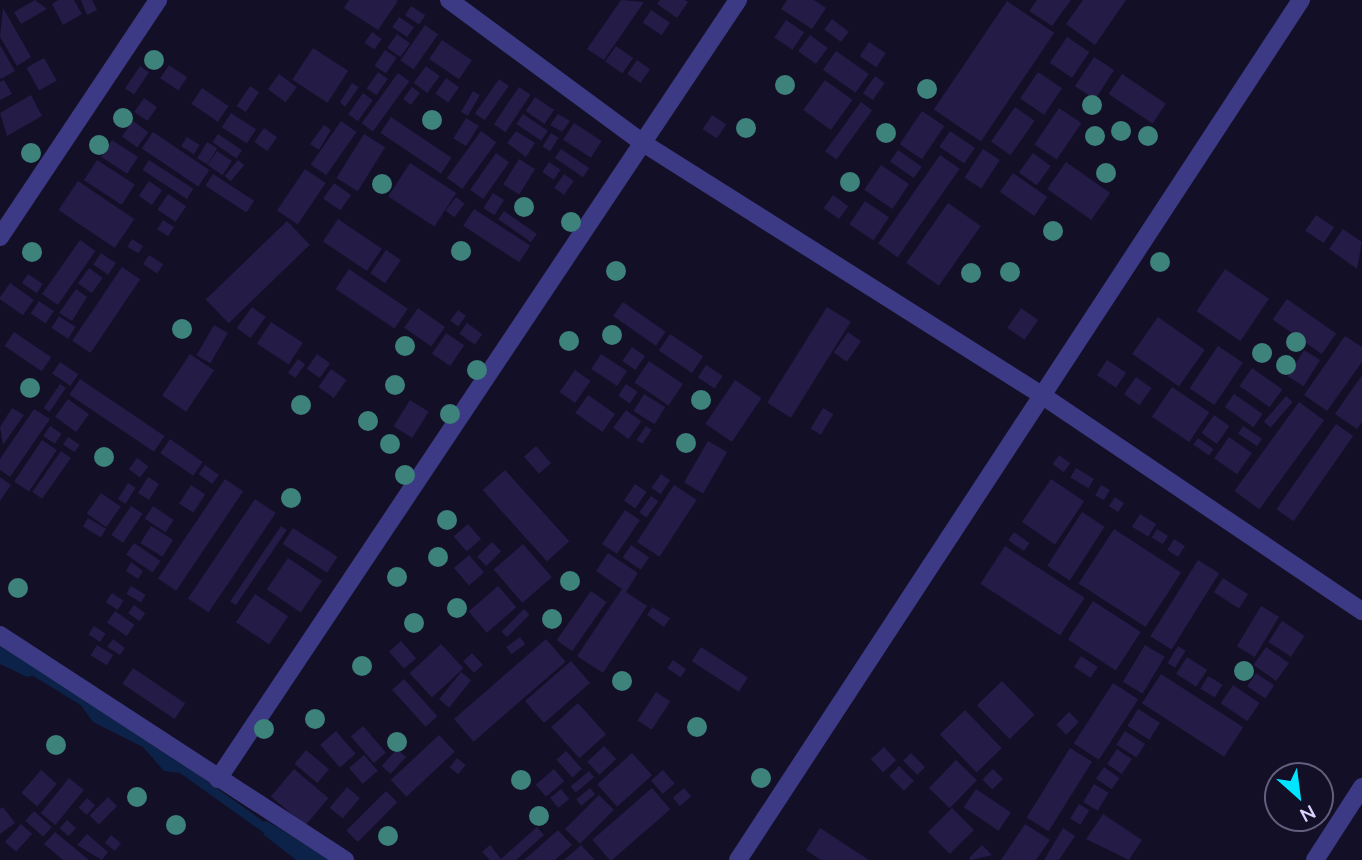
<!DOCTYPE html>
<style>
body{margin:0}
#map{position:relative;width:1362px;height:860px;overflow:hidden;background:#130f26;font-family:Mulish,sans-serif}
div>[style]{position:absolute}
.water>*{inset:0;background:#0c2248}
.stream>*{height:9px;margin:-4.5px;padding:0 4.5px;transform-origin:4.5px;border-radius:4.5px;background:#0c2248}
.building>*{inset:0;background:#241b47;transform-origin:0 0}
.minor>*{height:18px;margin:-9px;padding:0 9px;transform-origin:9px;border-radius:9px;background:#3d3a85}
.trees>*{width:20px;height:20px;margin:-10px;border-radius:50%;background:#3d827b}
span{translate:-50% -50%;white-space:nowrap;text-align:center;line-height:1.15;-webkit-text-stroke:6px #130f26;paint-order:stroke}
.north{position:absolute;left:1264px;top:762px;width:70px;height:70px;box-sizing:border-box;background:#130f26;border:2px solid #625e7d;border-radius:50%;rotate:152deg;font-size:19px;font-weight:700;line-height:28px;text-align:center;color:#d9d4ff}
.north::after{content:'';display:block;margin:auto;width:24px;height:32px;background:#00e5ff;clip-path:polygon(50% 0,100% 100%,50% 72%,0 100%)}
</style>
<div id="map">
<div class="water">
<div style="clip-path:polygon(0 642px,29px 660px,39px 674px,27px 677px,0 664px)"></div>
<div style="clip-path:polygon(73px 694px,85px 695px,171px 752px,189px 774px,164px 771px,143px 747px,93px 722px)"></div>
<div style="clip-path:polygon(265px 820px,285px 832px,330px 860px,296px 860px,264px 835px)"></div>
</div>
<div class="stream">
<div style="left:29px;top:668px;width:63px;rotate:31.4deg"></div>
<div style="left:181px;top:768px;width:112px;rotate:35.5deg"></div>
</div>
<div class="building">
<div style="clip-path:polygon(35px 0,47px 9px,21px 24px,14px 12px)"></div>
<div style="clip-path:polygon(58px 0,74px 0,82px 14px,63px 25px,52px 4px)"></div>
<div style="clip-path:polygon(81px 0,92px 0,97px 10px,87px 15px)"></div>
<div style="clip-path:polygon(349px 0,396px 0,398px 1px,378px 30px,344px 8px)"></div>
<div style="clip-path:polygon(621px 0,644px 2px,604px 60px,587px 49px)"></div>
<div style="clip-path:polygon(660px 0,685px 0,688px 2px,677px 18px,657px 4px)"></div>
<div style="clip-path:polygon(787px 0,814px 0,826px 8px,812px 29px,781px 9px)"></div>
<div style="clip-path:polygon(1037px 0,1071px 0,1052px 26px,1029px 11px)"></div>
<div style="clip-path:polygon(1083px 0,1126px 0,1095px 45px,1066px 24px)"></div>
<div style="left:1007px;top:1px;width:57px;height:131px;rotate:34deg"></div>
<div style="left:411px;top:6px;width:17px;height:11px;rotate:33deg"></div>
<div style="clip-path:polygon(3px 8px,31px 57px,17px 66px,0 37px)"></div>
<div style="left:651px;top:10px;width:23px;height:15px;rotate:34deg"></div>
<div style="left:399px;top:17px;width:18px;height:12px;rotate:34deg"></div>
<div style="left:832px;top:19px;width:21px;height:13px;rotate:37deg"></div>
<div style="left:786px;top:20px;width:22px;height:21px;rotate:34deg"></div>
<div style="left:425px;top:25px;width:16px;height:43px;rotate:35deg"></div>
<div style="left:372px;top:32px;width:12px;height:13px;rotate:35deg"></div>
<div style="left:397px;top:34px;width:16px;height:17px;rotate:35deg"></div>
<div style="left:810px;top:35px;width:22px;height:20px;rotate:36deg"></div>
<div style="left:1067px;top:37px;width:27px;height:31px;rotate:34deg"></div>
<div style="left:442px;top:40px;width:36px;height:23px;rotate:34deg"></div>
<div style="left:869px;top:42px;width:20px;height:17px;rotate:33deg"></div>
<div style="clip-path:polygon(0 45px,15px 71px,1px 79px,0 77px)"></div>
<div style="left:616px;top:46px;width:21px;height:19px;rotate:35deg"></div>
<div style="left:313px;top:48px;width:42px;height:38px;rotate:33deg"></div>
<div style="left:385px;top:50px;width:14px;height:19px;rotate:34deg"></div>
<div style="left:836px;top:51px;width:40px;height:23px;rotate:35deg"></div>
<div style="left:1094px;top:57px;width:24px;height:35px;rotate:33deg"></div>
<div style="left:44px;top:58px;width:26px;height:20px;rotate:61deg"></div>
<div style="left:637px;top:60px;width:16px;height:17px;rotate:35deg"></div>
<div style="left:169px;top:65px;width:22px;height:16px;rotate:34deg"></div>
<div style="left:140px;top:66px;width:11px;height:27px;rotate:34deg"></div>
<div style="left:426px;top:66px;width:17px;height:21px;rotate:36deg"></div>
<div style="left:378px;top:72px;width:12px;height:20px;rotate:35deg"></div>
<div style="left:1038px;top:72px;width:29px;height:32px;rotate:34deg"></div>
<div style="left:398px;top:73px;width:14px;height:62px;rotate:36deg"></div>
<div style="left:279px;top:74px;width:22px;height:19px;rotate:36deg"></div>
<div style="left:1122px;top:74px;width:53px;height:24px;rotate:34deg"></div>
<div style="left:875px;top:76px;width:12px;height:21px;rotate:35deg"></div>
<div style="left:446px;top:78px;width:16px;height:19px;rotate:35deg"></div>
<div style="left:499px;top:79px;width:12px;height:42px;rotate:35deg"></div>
<div style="clip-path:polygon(4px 80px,12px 94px,0 100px,0 82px)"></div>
<div style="left:825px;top:80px;width:34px;height:37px;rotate:36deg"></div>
<div style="clip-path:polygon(352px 83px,359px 87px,345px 107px,340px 102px)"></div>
<div style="left:250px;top:86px;width:11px;height:24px;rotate:34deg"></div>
<div style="left:412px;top:87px;width:10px;height:15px;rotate:37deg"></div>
<div style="left:519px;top:87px;width:14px;height:45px;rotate:34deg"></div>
<div style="left:202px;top:88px;width:32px;height:19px;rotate:34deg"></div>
<div style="left:473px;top:91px;width:8px;height:24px;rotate:30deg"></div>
<div style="left:363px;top:93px;width:12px;height:26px;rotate:35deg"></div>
<div style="clip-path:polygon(31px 95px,42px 116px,7px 136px,0 113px)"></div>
<div style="left:535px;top:97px;width:23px;height:17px;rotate:34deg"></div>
<div style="left:144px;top:98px;width:16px;height:17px;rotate:35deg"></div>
<div style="left:861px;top:102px;width:14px;height:61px;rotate:36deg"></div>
<div style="left:1015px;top:107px;width:24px;height:42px;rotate:35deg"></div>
<div style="left:1059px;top:108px;width:27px;height:44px;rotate:34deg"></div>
<div style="left:922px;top:111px;width:27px;height:40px;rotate:34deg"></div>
<div style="left:231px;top:113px;width:30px;height:17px;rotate:33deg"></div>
<div style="left:523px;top:114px;width:30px;height:12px;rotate:34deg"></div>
<div style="clip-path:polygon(558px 114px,570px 121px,562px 132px,550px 125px)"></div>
<div style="left:712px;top:115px;width:17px;height:17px;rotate:33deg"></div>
<div style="left:391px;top:117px;width:73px;height:19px;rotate:34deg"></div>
<div style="left:466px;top:118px;width:15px;height:24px;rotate:32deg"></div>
<div style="left:133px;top:121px;width:19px;height:19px;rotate:36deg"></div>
<div style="left:341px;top:121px;width:19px;height:53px;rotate:35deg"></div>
<div style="left:574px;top:123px;width:33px;height:20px;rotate:33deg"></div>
<div style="clip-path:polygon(324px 125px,331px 130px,319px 150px,310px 144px)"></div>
<div style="left:264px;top:128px;width:16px;height:17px;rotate:35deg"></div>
<div style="left:481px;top:131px;width:19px;height:58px;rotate:36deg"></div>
<div style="clip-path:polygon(516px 131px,535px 143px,526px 157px,507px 143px)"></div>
<div style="left:950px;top:131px;width:30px;height:19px;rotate:34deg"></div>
<div style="left:153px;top:132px;width:68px;height:20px;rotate:34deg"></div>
<div style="left:551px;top:133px;width:9px;height:16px;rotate:32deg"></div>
<div style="left:218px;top:134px;width:29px;height:10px;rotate:34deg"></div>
<div style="left:364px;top:134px;width:25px;height:52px;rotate:32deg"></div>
<div style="left:187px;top:137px;width:15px;height:11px;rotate:32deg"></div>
<div style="left:112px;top:140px;width:31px;height:20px;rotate:33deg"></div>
<div style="left:207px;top:142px;width:12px;height:19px;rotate:31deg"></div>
<div style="left:561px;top:149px;width:34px;height:11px;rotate:34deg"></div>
<div style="left:983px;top:149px;width:20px;height:34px;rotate:33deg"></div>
<div style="left:898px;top:150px;width:29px;height:14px;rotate:35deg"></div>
<div style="left:217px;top:151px;width:18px;height:17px;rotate:34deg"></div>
<div style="left:496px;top:153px;width:16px;height:45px;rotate:35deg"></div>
<div style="left:1033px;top:153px;width:22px;height:24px;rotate:36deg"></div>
<div style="left:940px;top:155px;width:24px;height:108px;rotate:35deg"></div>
<div style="left:519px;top:159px;width:19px;height:30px;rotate:32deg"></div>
<div style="left:97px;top:160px;width:45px;height:24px;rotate:33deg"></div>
<div style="left:149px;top:160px;width:53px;height:12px;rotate:33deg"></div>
<div style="left:238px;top:160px;width:8px;height:21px;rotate:40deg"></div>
<div style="left:549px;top:162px;width:14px;height:12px;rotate:34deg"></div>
<div style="left:1066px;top:162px;width:54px;height:33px;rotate:35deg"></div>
<div style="left:410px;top:163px;width:55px;height:40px;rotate:33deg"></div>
<div style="left:881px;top:165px;width:34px;height:30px;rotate:34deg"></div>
<div style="left:305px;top:169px;width:25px;height:50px;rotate:34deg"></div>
<div style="left:1013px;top:173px;width:42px;height:23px;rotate:35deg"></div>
<div style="left:213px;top:174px;width:49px;height:14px;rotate:33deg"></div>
<div style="left:564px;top:174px;width:12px;height:17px;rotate:35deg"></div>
<div style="left:78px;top:181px;width:68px;height:35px;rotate:34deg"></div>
<div style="left:149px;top:181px;width:16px;height:18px;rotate:35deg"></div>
<div style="left:334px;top:183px;width:21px;height:19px;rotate:35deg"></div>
<div style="left:493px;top:193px;width:13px;height:18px;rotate:32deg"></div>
<div style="left:168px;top:194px;width:22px;height:19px;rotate:34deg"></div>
<div style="left:833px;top:195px;width:19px;height:16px;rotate:36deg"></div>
<div style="left:456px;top:197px;width:11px;height:17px;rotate:38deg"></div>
<div style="left:865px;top:201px;width:29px;height:28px;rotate:34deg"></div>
<div style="left:948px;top:203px;width:40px;height:73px;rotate:35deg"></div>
<div style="left:474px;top:209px;width:67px;height:20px;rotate:33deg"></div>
<div style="left:504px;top:211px;width:40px;height:10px;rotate:35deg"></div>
<div style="left:1316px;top:215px;width:22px;height:19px;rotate:34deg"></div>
<div style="left:338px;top:219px;width:53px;height:27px;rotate:34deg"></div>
<div style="left:163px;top:220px;width:13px;height:11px;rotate:32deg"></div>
<div style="left:287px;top:221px;width:33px;height:113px;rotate:46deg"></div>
<div style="clip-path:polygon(1343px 229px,1362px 242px,1357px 269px,1329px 249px)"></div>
<div style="left:132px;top:239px;width:13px;height:9px;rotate:32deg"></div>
<div style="left:80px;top:240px;width:19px;height:66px;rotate:35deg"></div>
<div style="left:386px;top:250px;width:18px;height:28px;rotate:34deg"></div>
<div style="left:101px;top:253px;width:18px;height:14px;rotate:34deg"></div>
<div style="left:149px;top:255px;width:17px;height:11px;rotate:33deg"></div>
<div style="left:122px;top:267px;width:22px;height:89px;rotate:34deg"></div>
<div style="left:89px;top:268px;width:17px;height:19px;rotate:36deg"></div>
<div style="left:349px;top:269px;width:71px;height:24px;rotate:34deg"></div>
<div style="left:1225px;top:269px;width:53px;height:51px;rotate:34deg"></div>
<div style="left:28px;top:274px;width:18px;height:11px;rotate:34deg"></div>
<div style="left:10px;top:283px;width:29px;height:19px;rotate:35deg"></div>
<div style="clip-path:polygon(76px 289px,87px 297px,72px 321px,59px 313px)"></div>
<div style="left:1287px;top:299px;width:60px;height:25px;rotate:35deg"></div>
<div style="left:39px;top:301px;width:18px;height:15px;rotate:34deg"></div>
<div style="left:623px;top:302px;width:52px;height:17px;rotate:35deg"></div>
<div style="left:252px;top:307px;width:17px;height:26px;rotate:36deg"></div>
<div style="left:827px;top:307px;width:28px;height:113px;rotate:32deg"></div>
<div style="left:418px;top:308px;width:33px;height:24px;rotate:35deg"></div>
<div style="left:1021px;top:308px;width:21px;height:24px;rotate:35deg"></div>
<div style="left:458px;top:310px;width:10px;height:13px;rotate:37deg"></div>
<div style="left:59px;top:316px;width:20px;height:14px;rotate:33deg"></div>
<div style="left:1158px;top:317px;width:57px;height:45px;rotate:35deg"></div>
<div style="left:271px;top:322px;width:38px;height:26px;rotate:33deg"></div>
<div style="left:467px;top:323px;width:19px;height:13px;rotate:36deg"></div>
<div style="left:214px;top:325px;width:16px;height:35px;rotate:30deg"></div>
<div style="left:14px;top:332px;width:45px;height:17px;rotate:34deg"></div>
<div style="left:848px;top:332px;width:16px;height:25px;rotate:35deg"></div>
<div style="left:446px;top:333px;width:22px;height:25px;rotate:34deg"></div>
<div style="left:670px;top:334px;width:40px;height:20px;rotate:34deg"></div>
<div style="clip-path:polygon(1345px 336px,1362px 347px,1362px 362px,1327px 411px,1304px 395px)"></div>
<div style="left:1218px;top:346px;width:30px;height:51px;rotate:34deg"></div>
<div style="left:632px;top:347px;width:16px;height:17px;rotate:35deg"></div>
<div style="left:1304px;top:350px;width:19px;height:31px;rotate:32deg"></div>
<div style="left:190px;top:354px;width:29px;height:50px;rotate:34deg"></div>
<div style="left:317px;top:354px;width:16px;height:18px;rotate:35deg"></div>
<div style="left:601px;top:354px;width:31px;height:18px;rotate:33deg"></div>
<div style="left:298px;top:359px;width:9px;height:17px;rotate:36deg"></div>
<div style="left:1107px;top:360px;width:23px;height:18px;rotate:34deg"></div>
<div style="left:649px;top:361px;width:41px;height:26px;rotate:34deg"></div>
<div style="left:60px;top:362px;width:22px;height:14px;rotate:34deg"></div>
<div style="left:706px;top:365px;width:20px;height:15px;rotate:33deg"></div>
<div style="left:1252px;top:368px;width:37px;height:22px;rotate:35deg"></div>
<div style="left:331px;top:369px;width:19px;height:22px;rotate:35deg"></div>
<div style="left:575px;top:370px;width:19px;height:27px;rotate:35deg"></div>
<div style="clip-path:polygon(1362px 375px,1362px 422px,1357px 429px,1335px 414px)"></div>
<div style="left:1136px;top:377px;width:19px;height:21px;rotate:35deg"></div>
<div style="left:80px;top:379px;width:102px;height:19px;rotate:34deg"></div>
<div style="left:735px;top:380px;width:32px;height:53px;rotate:34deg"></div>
<div style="left:60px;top:384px;width:7px;height:29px;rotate:34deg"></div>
<div style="left:626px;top:384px;width:14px;height:14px;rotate:34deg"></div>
<div style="left:1172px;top:387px;width:45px;height:36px;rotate:34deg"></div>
<div style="left:644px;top:394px;width:25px;height:20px;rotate:32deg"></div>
<div style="left:1234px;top:394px;width:35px;height:16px;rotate:35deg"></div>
<div style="left:588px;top:395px;width:33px;height:22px;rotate:35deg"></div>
<div style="left:1286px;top:396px;width:9px;height:34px;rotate:41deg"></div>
<div style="left:68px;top:399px;width:26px;height:22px;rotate:36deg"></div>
<div style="left:410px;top:400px;width:22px;height:31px;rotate:32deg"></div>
<div style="left:1299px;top:402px;width:31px;height:110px;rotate:36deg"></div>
<div style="clip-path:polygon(12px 408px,24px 415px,3px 445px,0 427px)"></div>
<div style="left:823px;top:408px;width:12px;height:24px;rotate:31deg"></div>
<div style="clip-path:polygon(34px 409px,50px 419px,10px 477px,0 470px,0 459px)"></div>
<div style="left:626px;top:410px;width:19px;height:22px;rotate:36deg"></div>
<div style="left:1214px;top:415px;width:19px;height:22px;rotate:35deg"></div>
<div style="left:1336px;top:424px;width:21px;height:104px;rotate:35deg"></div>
<div style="left:50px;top:426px;width:14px;height:12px;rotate:34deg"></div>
<div style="left:646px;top:426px;width:7px;height:17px;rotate:34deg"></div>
<div style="left:1243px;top:426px;width:23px;height:9px;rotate:34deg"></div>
<div style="left:68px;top:437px;width:14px;height:9px;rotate:34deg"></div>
<div style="left:1229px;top:437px;width:28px;height:26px;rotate:35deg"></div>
<div style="left:1198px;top:438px;width:19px;height:8px;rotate:35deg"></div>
<div style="left:170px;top:439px;width:40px;height:17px;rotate:35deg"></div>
<div style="left:42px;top:440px;width:18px;height:50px;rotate:34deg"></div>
<div style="left:708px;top:441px;width:22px;height:48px;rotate:30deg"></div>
<div style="left:536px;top:446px;width:23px;height:16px;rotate:49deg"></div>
<div style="left:61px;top:451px;width:12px;height:50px;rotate:35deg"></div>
<div style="left:1059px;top:455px;width:14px;height:11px;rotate:36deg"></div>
<div style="left:137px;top:458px;width:14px;height:14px;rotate:36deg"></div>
<div style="left:205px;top:465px;width:17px;height:11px;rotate:36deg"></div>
<div style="left:1076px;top:468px;width:21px;height:11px;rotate:31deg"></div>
<div style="left:505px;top:470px;width:96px;height:30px;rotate:48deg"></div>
<div style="left:661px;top:474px;width:11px;height:17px;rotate:34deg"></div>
<div style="clip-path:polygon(0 477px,11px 485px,0 501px)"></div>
<div style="left:148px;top:477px;width:13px;height:19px;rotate:32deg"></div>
<div style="left:225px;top:479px;width:22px;height:120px;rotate:34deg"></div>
<div style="left:1051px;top:479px;width:40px;height:52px;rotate:34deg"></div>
<div style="left:128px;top:483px;width:9px;height:19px;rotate:32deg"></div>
<div style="left:635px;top:484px;width:14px;height:20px;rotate:34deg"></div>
<div style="left:191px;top:485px;width:17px;height:22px;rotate:33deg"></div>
<div style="left:674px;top:485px;width:27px;height:68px;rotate:33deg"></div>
<div style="left:1101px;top:485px;width:10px;height:12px;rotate:29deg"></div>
<div style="left:101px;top:493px;width:24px;height:25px;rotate:35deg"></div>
<div style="left:651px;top:496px;width:9px;height:20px;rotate:36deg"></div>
<div style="left:1115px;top:497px;width:11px;height:11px;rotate:34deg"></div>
<div style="left:255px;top:499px;width:25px;height:120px;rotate:34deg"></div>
<div style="left:131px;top:506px;width:14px;height:35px;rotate:34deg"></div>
<div style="left:153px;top:506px;width:25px;height:15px;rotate:34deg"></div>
<div style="left:625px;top:510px;width:18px;height:41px;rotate:34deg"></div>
<div style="left:1082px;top:512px;width:27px;height:64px;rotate:33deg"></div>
<div style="left:1140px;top:514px;width:19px;height:15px;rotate:32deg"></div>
<div style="left:88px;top:518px;width:21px;height:10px;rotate:31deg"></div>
<div style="left:468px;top:524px;width:20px;height:19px;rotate:49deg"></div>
<div style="left:151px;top:526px;width:26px;height:20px;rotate:32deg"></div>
<div style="left:281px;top:526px;width:7px;height:91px;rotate:34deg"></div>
<div style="left:293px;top:528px;width:53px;height:19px;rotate:33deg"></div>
<div style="left:1114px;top:529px;width:80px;height:65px;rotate:33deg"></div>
<div style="left:1157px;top:529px;width:13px;height:10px;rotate:32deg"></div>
<div style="left:1014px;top:532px;width:19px;height:10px;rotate:35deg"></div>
<div style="left:1174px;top:539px;width:13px;height:13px;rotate:32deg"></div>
<div style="left:492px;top:542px;width:13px;height:21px;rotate:45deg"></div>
<div style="left:134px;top:543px;width:32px;height:14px;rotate:34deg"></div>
<div style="left:523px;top:544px;width:44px;height:39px;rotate:49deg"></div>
<div style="left:631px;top:545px;width:22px;height:15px;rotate:34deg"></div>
<div style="left:1005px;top:546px;width:95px;height:45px;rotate:33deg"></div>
<div style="clip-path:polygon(608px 553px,638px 573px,626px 592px,647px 606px,603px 673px,577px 656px,622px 589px,596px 571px)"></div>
<div style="left:469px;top:555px;width:23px;height:20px;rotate:49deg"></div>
<div style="left:288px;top:558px;width:41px;height:38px;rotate:34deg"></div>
<div style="left:1198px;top:560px;width:25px;height:90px;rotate:32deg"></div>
<div style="clip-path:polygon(131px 562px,143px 571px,138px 579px,126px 571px)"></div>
<div style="left:1223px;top:578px;width:30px;height:17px;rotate:33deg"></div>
<div style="left:131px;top:586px;width:17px;height:9px;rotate:31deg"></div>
<div style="left:498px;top:586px;width:28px;height:39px;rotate:49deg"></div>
<div style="left:591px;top:591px;width:19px;height:60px;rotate:35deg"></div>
<div style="left:112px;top:593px;width:14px;height:11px;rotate:34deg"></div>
<div style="left:255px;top:594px;width:40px;height:34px;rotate:34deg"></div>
<div style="left:1093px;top:601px;width:57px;height:46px;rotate:33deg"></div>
<div style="left:134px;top:605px;width:14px;height:10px;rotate:36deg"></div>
<div style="left:1261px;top:606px;width:21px;height:47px;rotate:31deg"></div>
<div style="clip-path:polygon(652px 607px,670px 618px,664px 627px,647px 615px)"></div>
<div style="left:524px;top:609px;width:8px;height:32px;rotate:45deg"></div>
<div style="left:115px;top:611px;width:24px;height:14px;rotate:35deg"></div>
<div style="left:1282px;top:621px;width:27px;height:25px;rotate:33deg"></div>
<div style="left:94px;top:626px;width:14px;height:10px;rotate:34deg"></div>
<div style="left:520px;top:637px;width:9px;height:17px;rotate:54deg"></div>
<div style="clip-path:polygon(113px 639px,125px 648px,120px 655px,107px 647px)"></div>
<div style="left:546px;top:639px;width:30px;height:122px;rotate:49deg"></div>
<div style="left:401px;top:641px;width:23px;height:16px;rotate:49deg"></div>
<div style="left:441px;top:644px;width:33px;height:43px;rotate:47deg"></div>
<div style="left:97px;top:645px;width:19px;height:12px;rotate:32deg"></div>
<div style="left:1145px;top:645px;width:23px;height:43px;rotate:31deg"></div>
<div style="left:1178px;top:646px;width:9px;height:20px;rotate:32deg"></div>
<div style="left:701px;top:647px;width:56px;height:17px;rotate:33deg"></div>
<div style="left:1266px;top:647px;width:28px;height:22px;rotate:35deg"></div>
<div style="left:472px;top:653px;width:16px;height:12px;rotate:47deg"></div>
<div style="left:1081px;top:656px;width:20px;height:13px;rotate:33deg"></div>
<div style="left:1187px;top:657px;width:24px;height:20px;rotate:33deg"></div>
<div style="left:673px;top:660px;width:16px;height:10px;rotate:35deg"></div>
<div style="left:571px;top:661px;width:29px;height:61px;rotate:49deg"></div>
<div style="left:133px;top:668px;width:63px;height:19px;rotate:34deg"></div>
<div style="left:461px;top:672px;width:13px;height:35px;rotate:39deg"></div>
<div style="left:1256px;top:673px;width:22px;height:16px;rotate:34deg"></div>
<div style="left:1161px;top:674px;width:98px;height:35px;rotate:33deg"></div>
<div style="left:1208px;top:676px;width:17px;height:15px;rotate:31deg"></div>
<div style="left:404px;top:679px;width:50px;height:16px;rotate:48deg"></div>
<div style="left:1002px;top:681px;width:47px;height:35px;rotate:46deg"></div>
<div style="left:1113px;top:683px;width:30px;height:72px;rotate:33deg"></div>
<div style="left:1233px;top:685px;width:32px;height:22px;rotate:34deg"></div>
<div style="left:656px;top:692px;width:17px;height:34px;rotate:33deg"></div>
<div style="left:578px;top:703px;width:42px;height:36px;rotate:48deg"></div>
<div style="left:1138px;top:709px;width:26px;height:20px;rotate:32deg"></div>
<div style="left:965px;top:710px;width:53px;height:35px;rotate:46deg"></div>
<div style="left:1069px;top:712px;width:14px;height:18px;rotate:45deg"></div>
<div style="left:363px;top:726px;width:35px;height:16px;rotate:49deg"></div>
<div style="left:336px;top:731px;width:30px;height:21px;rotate:49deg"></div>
<div style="left:1125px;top:731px;width:24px;height:16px;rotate:33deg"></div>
<div style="left:439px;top:735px;width:23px;height:66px;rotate:47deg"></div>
<div style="left:604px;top:746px;width:18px;height:23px;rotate:47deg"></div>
<div style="left:884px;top:747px;width:18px;height:18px;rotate:47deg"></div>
<div style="left:1070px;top:748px;width:26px;height:82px;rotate:32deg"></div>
<div style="left:397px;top:749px;width:12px;height:23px;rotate:42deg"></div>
<div style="left:1117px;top:749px;width:18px;height:18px;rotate:34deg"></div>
<div style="left:306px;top:750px;width:30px;height:18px;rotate:40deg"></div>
<div style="left:566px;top:751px;width:24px;height:13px;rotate:48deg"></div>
<div style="left:632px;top:753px;width:30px;height:47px;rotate:48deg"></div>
<div style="left:911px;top:753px;width:20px;height:11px;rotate:45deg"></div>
<div style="left:364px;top:755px;width:21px;height:20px;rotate:49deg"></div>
<div style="left:457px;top:758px;width:11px;height:12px;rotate:38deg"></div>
<div style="left:956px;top:760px;width:29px;height:39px;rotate:44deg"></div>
<div style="left:899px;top:766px;width:21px;height:14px;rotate:45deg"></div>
<div style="left:1104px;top:767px;width:19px;height:14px;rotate:35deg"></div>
<div style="left:294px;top:769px;width:45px;height:36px;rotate:40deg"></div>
<div style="left:554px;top:769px;width:16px;height:24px;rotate:50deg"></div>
<div style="left:993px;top:769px;width:14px;height:15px;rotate:45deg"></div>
<div style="left:41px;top:770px;width:21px;height:30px;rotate:41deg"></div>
<div style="left:663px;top:770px;width:18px;height:16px;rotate:49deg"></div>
<div style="left:589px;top:771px;width:8px;height:24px;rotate:50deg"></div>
<div style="left:69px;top:778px;width:19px;height:45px;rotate:39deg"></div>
<div style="left:1094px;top:784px;width:17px;height:21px;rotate:31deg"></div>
<div style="left:347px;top:787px;width:17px;height:27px;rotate:40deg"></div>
<div style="left:590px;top:788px;width:8px;height:18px;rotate:50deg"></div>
<div style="left:652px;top:788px;width:28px;height:79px;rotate:49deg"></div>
<div style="left:684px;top:788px;width:11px;height:15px;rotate:49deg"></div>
<div style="left:561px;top:789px;width:13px;height:14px;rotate:51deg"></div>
<div style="left:976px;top:789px;width:42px;height:22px;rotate:34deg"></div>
<div style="left:386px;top:791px;width:16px;height:56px;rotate:45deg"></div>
<div style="left:599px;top:795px;width:21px;height:48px;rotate:45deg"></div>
<div style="left:108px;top:797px;width:13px;height:26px;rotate:45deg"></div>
<div style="left:87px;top:798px;width:11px;height:13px;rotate:41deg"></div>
<div style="left:1079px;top:804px;width:12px;height:17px;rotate:31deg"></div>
<div style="clip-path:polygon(3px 807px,15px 823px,0 834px,0 809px)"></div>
<div style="left:952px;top:808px;width:31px;height:34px;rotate:45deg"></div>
<div style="left:34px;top:811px;width:24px;height:13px;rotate:42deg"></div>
<div style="clip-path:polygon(1103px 814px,1142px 840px,1129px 860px,1086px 839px)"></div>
<div style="left:67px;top:820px;width:12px;height:11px;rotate:42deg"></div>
<div style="left:21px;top:824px;width:15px;height:24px;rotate:42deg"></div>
<div style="clip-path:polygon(1025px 824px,1050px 840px,1036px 860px,1001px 860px)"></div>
<div style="clip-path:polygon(537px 827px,544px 835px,516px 860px,490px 860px,482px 852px,490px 845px,501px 859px)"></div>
<div style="clip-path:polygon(820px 828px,869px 860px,821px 860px,806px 850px)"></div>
<div style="clip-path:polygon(1063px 828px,1075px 836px,1059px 860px,1044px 860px)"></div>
<div style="clip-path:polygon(558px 830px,572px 845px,555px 860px,524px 860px)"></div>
<div style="clip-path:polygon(55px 832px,89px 860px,63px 860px,44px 844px)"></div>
<div style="clip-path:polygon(87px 834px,108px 852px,102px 860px,77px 845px)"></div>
<div style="left:111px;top:835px;width:13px;height:10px;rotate:39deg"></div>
<div style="clip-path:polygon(581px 845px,595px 860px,564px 860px)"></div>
<div style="clip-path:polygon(982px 845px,992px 855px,971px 860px,969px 858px)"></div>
</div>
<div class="minor">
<div style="left:449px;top:0;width:241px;rotate:36.4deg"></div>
<div style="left:643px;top:143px;width:473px;rotate:32.3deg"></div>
<div style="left:1043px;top:396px;width:385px;rotate:34deg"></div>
<div style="left:0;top:237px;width:285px;rotate:-56.3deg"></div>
<div style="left:0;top:635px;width:412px;rotate:33.1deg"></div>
<div style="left:218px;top:779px;width:937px;rotate:-56.28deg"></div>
<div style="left:738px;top:860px;width:1028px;rotate:-56.79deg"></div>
<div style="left:1315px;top:860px;width:87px;rotate:-57.2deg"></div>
</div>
<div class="trees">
<div style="left:154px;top:60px"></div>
<div style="left:785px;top:85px"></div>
<div style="left:927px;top:89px"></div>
<div style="left:1092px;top:105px"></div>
<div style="left:123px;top:118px"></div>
<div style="left:432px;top:120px"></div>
<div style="left:746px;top:128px"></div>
<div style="left:1121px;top:131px"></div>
<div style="left:886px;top:133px"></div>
<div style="left:1095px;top:136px"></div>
<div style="left:1148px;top:136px"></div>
<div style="left:99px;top:145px"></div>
<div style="left:31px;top:153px"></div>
<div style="left:1106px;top:173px"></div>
<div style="left:850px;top:182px"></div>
<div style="left:382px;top:184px"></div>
<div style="left:524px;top:207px"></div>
<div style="left:571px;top:222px"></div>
<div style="left:1053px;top:231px"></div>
<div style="left:461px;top:251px"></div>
<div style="left:32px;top:252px"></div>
<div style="left:1160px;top:262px"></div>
<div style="left:616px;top:271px"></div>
<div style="left:1010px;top:272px"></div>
<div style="left:971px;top:273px"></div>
<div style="left:182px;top:329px"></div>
<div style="left:612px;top:335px"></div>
<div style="left:569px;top:341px"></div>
<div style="left:1296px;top:342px"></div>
<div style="left:405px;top:346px"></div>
<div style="left:1262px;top:353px"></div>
<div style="left:1286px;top:365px"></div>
<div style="left:477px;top:370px"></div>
<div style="left:395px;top:385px"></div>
<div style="left:30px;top:388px"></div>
<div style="left:701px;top:400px"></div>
<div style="left:301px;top:405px"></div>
<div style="left:450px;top:414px"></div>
<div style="left:368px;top:421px"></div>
<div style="left:686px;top:443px"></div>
<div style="left:390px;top:444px"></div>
<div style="left:104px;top:457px"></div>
<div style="left:405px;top:475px"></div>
<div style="left:291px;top:498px"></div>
<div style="left:447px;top:520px"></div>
<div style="left:438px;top:557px"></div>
<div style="left:397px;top:577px"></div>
<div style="left:570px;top:581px"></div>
<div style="left:18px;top:588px"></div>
<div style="left:457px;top:608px"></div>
<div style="left:552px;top:619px"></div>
<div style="left:414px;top:623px"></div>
<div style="left:362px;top:666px"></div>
<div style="left:1244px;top:671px"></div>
<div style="left:622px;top:681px"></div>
<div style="left:315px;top:719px"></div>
<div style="left:697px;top:727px"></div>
<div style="left:264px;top:729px"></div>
<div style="left:397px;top:742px"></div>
<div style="left:56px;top:745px"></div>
<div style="left:761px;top:778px"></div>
<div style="left:521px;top:780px"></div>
<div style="left:137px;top:797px"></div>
<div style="left:539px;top:816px"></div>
<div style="left:176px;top:825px"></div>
<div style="left:388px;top:836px"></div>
</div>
<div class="north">N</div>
</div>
